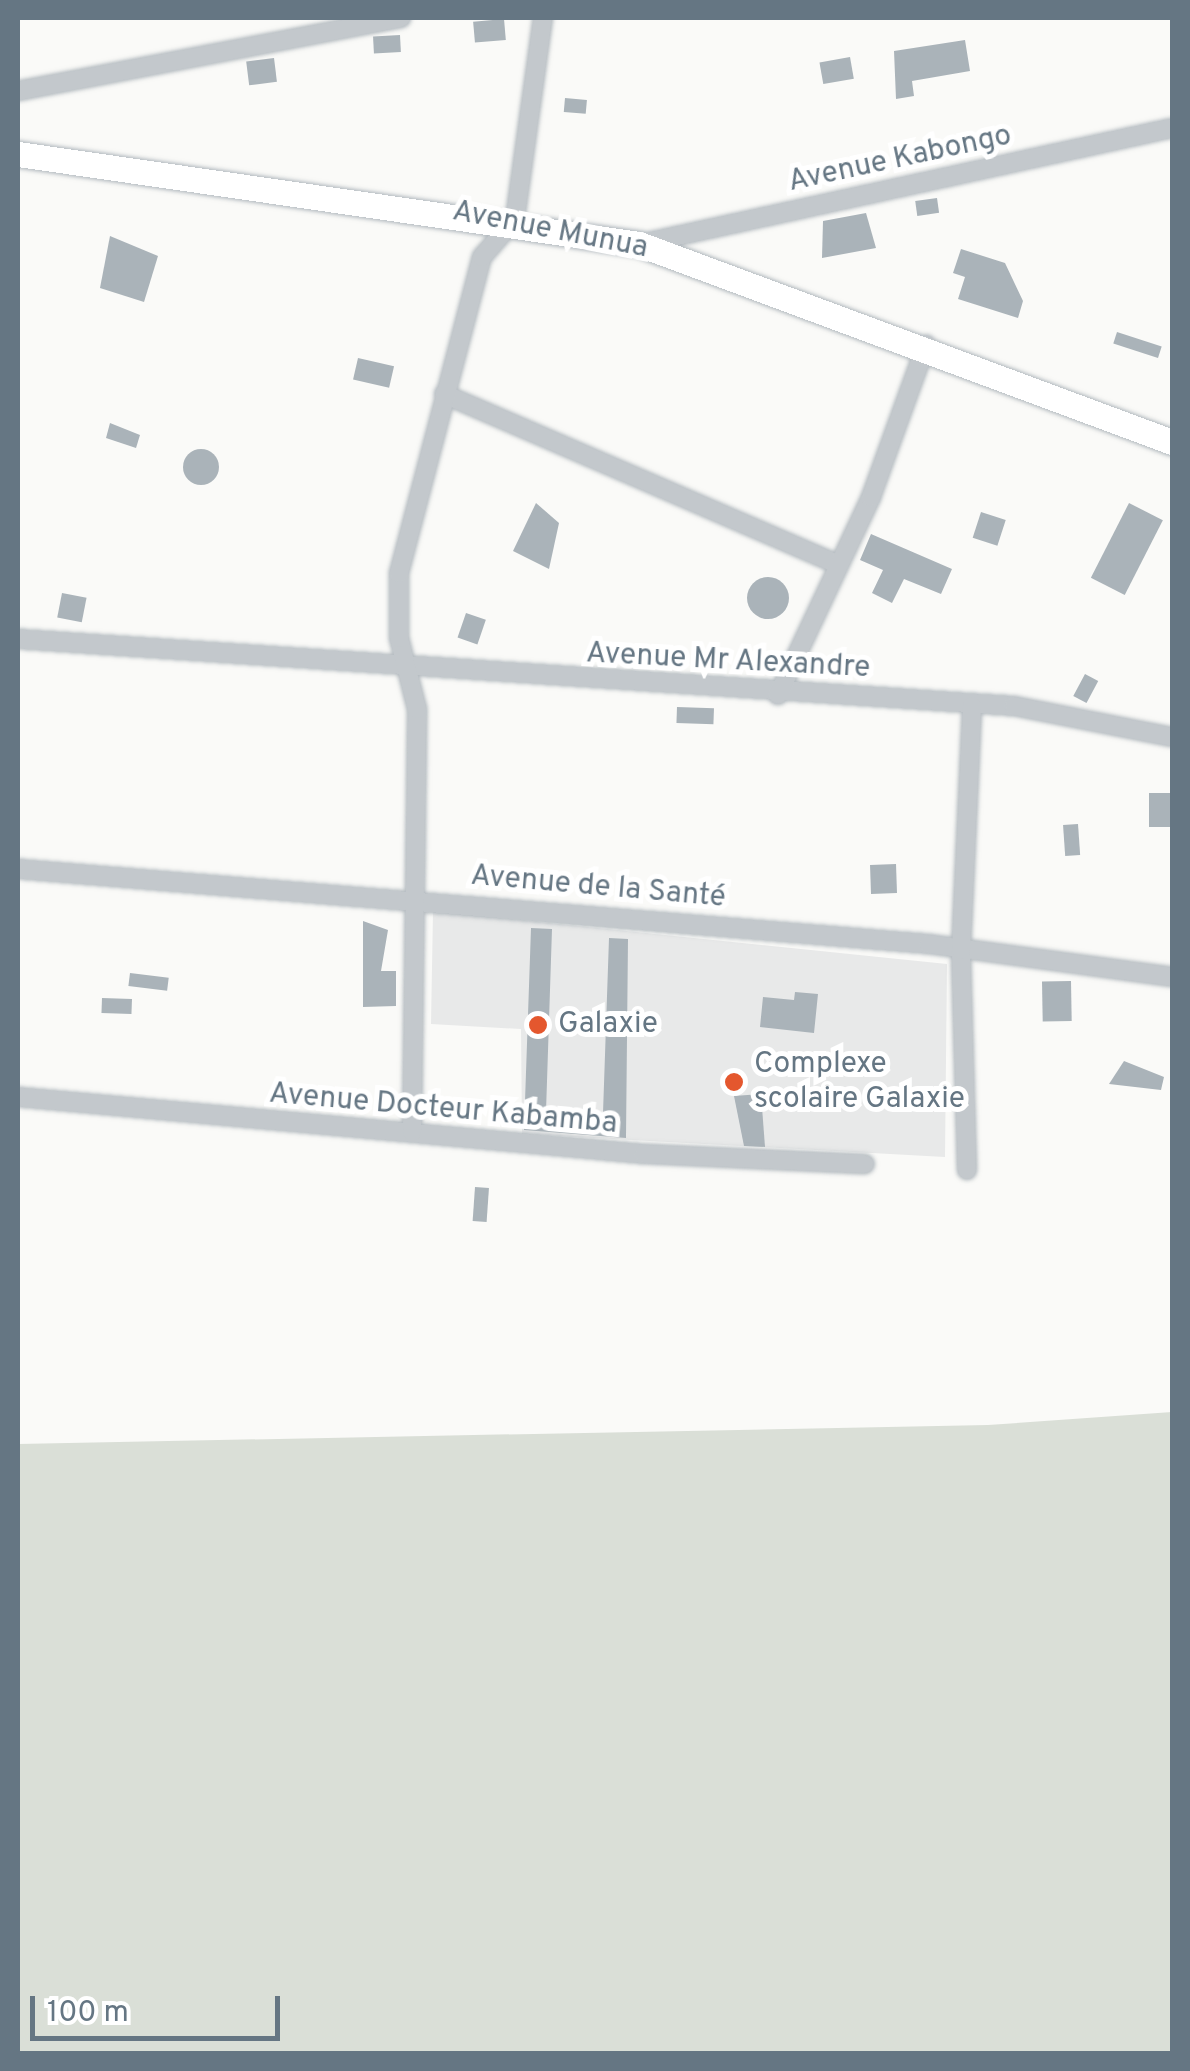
<!DOCTYPE html>
<meta charset="utf-8">
<style>
body{margin:0}
#map{position:relative;width:1190px;height:2071px;overflow:hidden;background:#fafaf8;font-family:Overpass,sans-serif}
div>[style]{position:absolute}
.built>*{inset:0;background:#e8e9e9}
.green>*{inset:0;background:#dadfd7}
.building>*{inset:0;background:#aab3b9;transform-origin:0 0}
.round{border-radius:50%}
.roads{filter:drop-shadow(0 0 2px #b3babf) drop-shadow(0 0 2px #b3babf)}
.minor>*{height:18px;margin:-9px;padding:0 9px;transform-origin:9px;border-radius:9px;background:#c3c8cc}
.secondary>*{height:25px;margin:-12.5px;padding:0 12.5px;transform-origin:12.5px;border-radius:12.5px;background:#fff}
.dots>*{width:28px;height:28px;translate:-50% -50%;box-sizing:border-box;border:5px solid #fff;border-radius:50%}
span{translate:-50% -50%;white-space:nowrap;text-align:center;line-height:1.15;-webkit-text-stroke:10px #fff;paint-order:stroke}
.street-label{font-size:30px;color:#657683}
.poi-label{font-size:30px;color:#657683}
.left{translate:0 -50%;text-align:left}
.frame{position:absolute;inset:0;border:20px solid #657683;pointer-events:none}
.scale{position:absolute;left:30px;top:1996px;width:250px;height:45px;box-sizing:border-box;border:5px solid #657683;border-top:0;padding-left:12px;font-size:30px;line-height:35px;white-space:nowrap;color:#657683;-webkit-text-stroke:8px #fff;paint-order:stroke}
</style>
<div id="map">
<div class="built">
<div style="clip-path:polygon(433px 911px,947px 964px,945px 1157px,522px 1134px,521px 1029px,431px 1024px)"></div>
</div>
<div class="green">
<div style="clip-path:polygon(1172px 1412px,1172px 2053px,18px 2053px,18px 1444px,988px 1425px)"></div>
</div>
<div class="building">
<div style="left:504px;top:19px;width:21px;height:31px;rotate:85deg"></div>
<div style="left:400px;top:35px;width:17px;height:27px;rotate:87deg"></div>
<div style="clip-path:polygon(965px 40px,970px 71px,912px 81px,914px 96px,896px 99px,894px 51px)"></div>
<div style="left:850px;top:57px;width:22px;height:31px;rotate:80deg"></div>
<div style="left:274px;top:58px;width:24px;height:28px;rotate:83deg"></div>
<div style="left:565px;top:98px;width:22px;height:14px;rotate:5deg"></div>
<div style="left:937px;top:198px;width:15px;height:22px;rotate:82deg"></div>
<div style="clip-path:polygon(866px 213px,876px 248px,822px 258px,823px 221px)"></div>
<div style="clip-path:polygon(110px 236px,158px 256px,144px 302px,100px 288px)"></div>
<div style="clip-path:polygon(961px 249px,1005px 263px,1023px 301px,1018px 318px,958px 299px,965px 277px,953px 273px)"></div>
<div style="left:1117px;top:332px;width:47px;height:12px;rotate:18deg"></div>
<div style="left:358px;top:358px;width:37px;height:22px;rotate:13deg"></div>
<div style="clip-path:polygon(110px 423px,140px 435px,136px 448px,106px 438px)"></div>
<div class="round" style="left:183px;top:449px;width:36px;height:36px"></div>
<div style="clip-path:polygon(536px 503px,559px 523px,549px 569px,513px 551px)"></div>
<div style="left:1129px;top:503px;width:38px;height:84px;rotate:27deg"></div>
<div style="left:981px;top:512px;width:26px;height:27px;rotate:18deg"></div>
<div style="clip-path:polygon(871px 534px,952px 569px,941px 594px,904px 579px,892px 603px,872px 593px,883px 570px,860px 560px)"></div>
<div class="round" style="left:747px;top:577px;width:42px;height:42px"></div>
<div style="left:62px;top:593px;width:25px;height:25px;rotate:11deg"></div>
<div style="left:466px;top:613px;width:21px;height:26px;rotate:19deg"></div>
<div style="left:1085px;top:674px;width:15px;height:25px;rotate:28deg"></div>
<div style="left:677px;top:707px;width:37px;height:16px;rotate:2deg"></div>
<div style="left:1172px;top:793px;width:34px;height:23px;rotate:90deg"></div>
<div style="left:1078px;top:824px;width:31px;height:15px;rotate:86deg"></div>
<div style="left:896px;top:864px;width:29px;height:26px;rotate:88deg"></div>
<div style="clip-path:polygon(363px 921px,388px 930px,381px 971px,396px 971px,396px 1006px,363px 1007px)"></div>
<div style="clip-path:polygon(531px 928px,552px 929px,546px 1112px,603px 1113px,609px 938px,628px 939px,626px 1138px,524px 1130px)"></div>
<div style="left:130px;top:973px;width:39px;height:13px;rotate:7deg"></div>
<div style="left:1071px;top:981px;width:40px;height:29px;rotate:89deg"></div>
<div style="clip-path:polygon(795px 992px,818px 994px,814px 1033px,760px 1027px,763px 997px,794px 1000px)"></div>
<div style="left:102px;top:998px;width:30px;height:15px;rotate:2deg"></div>
<div style="clip-path:polygon(1124px 1061px,1164px 1077px,1161px 1090px,1109px 1084px)"></div>
<div style="clip-path:polygon(761px 1094px,765px 1147px,744px 1146px,734px 1096px)"></div>
<div style="left:475px;top:1187px;width:14px;height:34px;rotate:4deg"></div>
</div>
<div class="roads">
<div class="minor">
<div style="left:18px;top:91px;width:390px;rotate:-10.8deg"></div>
<div style="left:640px;top:244px;width:544px;rotate:-12.3deg"></div>
<div style="left:444px;top:394px;width:430px;rotate:23.4deg"></div>
<div style="left:18px;top:639px;width:998px;rotate:3.85deg"></div>
<div style="left:1014px;top:706px;width:161px;rotate:11.1deg"></div>
<div style="left:778px;top:695px;width:219px;rotate:-64.8deg"></div>
<div style="left:871px;top:497px;width:162px;rotate:-70.1deg"></div>
<div style="left:18px;top:869px;width:914px;rotate:4.71deg"></div>
<div style="left:929px;top:944px;width:245px;rotate:7.7deg"></div>
<div style="left:18px;top:1097px;width:629px;rotate:5.2deg"></div>
<div style="left:644px;top:1154px;width:221px;rotate:2.6deg"></div>
<div style="left:412px;top:1132px;width:423px;rotate:-89.3deg"></div>
<div style="left:417px;top:709px;width:73px;rotate:-104.2deg"></div>
<div style="left:399px;top:638px;width:65px;rotate:-90deg"></div>
<div style="left:399px;top:573px;width:327px;rotate:-75.3deg"></div>
<div style="left:482px;top:257px;width:50px;rotate:-49deg"></div>
<div style="left:515px;top:219px;width:203px;rotate:-82.1deg"></div>
<div style="left:967px;top:1170px;width:220px;rotate:-91.6deg"></div>
<div style="left:961px;top:950px;width:244px;rotate:-87.4deg"></div>
</div>
<div class="secondary">
<div style="left:18px;top:154px;width:627px;rotate:8.25deg"></div>
<div style="left:639px;top:244px;width:569px;rotate:20.38deg"></div>
</div>
</div>
<div class="dots">
<div style="left:538px;top:1025px;background:#e4572e"></div>
<div style="left:734px;top:1082px;background:#e4572e"></div>
</div>
<div class="street-label">
<span style="left:900px;top:160px;rotate:-12deg">Avenue Kabongo</span>
<span style="left:550px;top:231px;rotate:11deg">Avenue Munua</span>
<span style="left:728px;top:662px;rotate:3deg">Avenue Mr Alexandre</span>
<span style="left:598px;top:888px;rotate:5deg">Avenue de la Santé</span>
<span style="left:443px;top:1110px;rotate:5deg">Avenue Docteur Kabamba</span>
</div>
<div class="poi-label">
<span class="left" style="left:558px;top:1025px">Galaxie</span>
<span class="left" style="left:754px;top:1082px">Complexe<br>scolaire Galaxie</span>
</div>
<div class="frame"></div>
<div class="scale">100 m</div>
</div>
